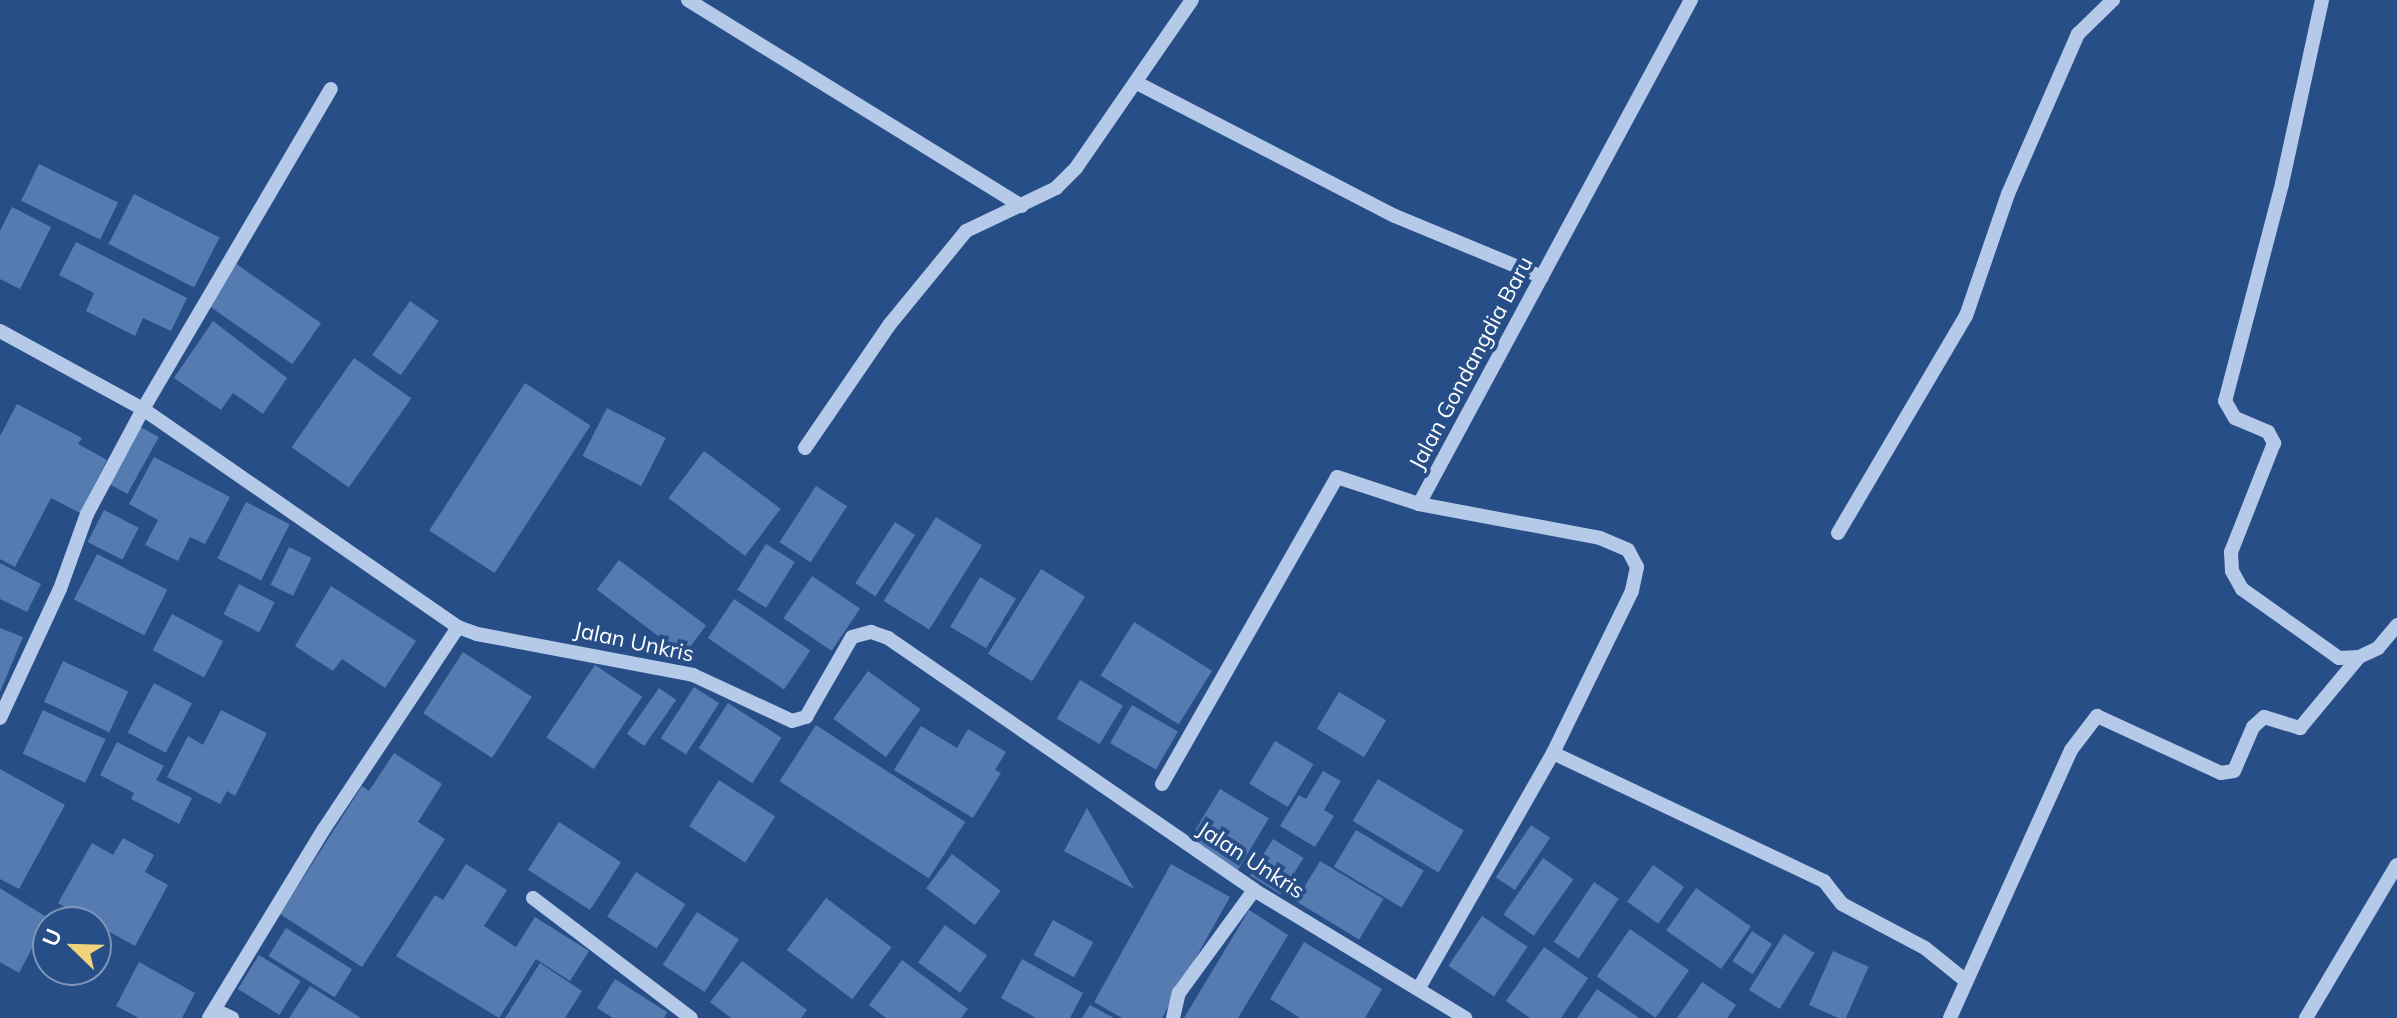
<!DOCTYPE html>
<style>
body{margin:0}
#map{position:relative;width:2397px;height:1018px;overflow:hidden;background:#284e88;font-family:Mulish,sans-serif}
div>[style]{position:absolute}
.building>*{inset:0;background:#557bb1;transform-origin:0 0}
.minor>*{height:14px;margin:-7px;padding:0 7px;transform-origin:7px;border-radius:7px;background:#b5cae8}
span{translate:-50% -50%;white-space:nowrap;text-align:center;line-height:1.15;-webkit-text-stroke:8px #284e88;paint-order:stroke}
.street-label{font-size:22px;color:#fff}
.north{position:absolute;left:32px;top:906px;width:80px;height:80px;box-sizing:border-box;background:#284e88;border:2px solid #7e95b8;border-radius:50%;rotate:293deg;font-size:22px;font-weight:700;line-height:32px;text-align:center;color:#fff}
.north::after{content:'';display:block;margin:auto;width:28px;height:36px;background:#f0d37b;clip-path:polygon(50% 0,100% 100%,50% 72%,0 100%)}
</style>
<div id="map">
<div class="building">
<div style="left:39px;top:164px;width:88px;height:41px;rotate:26deg"></div>
<div style="left:134px;top:194px;width:96px;height:56px;rotate:27deg"></div>
<div style="clip-path:polygon(12px 207px,51px 227px,20px 289px,0 279px,0 231px)"></div>
<div style="clip-path:polygon(76px 242px,187px 298px,171px 331px,143px 318px,135px 336px,86px 311px,94px 293px,59px 275px)"></div>
<div style="left:235px;top:263px;width:105px;height:50px;rotate:35deg"></div>
<div style="left:410px;top:301px;width:35px;height:66px;rotate:35deg"></div>
<div style="clip-path:polygon(213px 321px,287px 378px,263px 414px,233px 393px,221px 410px,174px 378px)"></div>
<div style="left:354px;top:358px;width:70px;height:109px;rotate:35deg"></div>
<div style="left:525px;top:383px;width:78px;height:176px;rotate:33deg"></div>
<div style="clip-path:polygon(17px 404px,82px 438px,78px 444px,107px 460px,80px 513px,51px 498px,15px 567px,0 559px,0 436px)"></div>
<div style="left:607px;top:408px;width:66px;height:54px;rotate:27deg"></div>
<div style="left:137px;top:425px;width:25px;height:65px;rotate:29deg"></div>
<div style="left:704px;top:451px;width:96px;height:59px;rotate:37deg"></div>
<div style="clip-path:polygon(154px 457px,230px 497px,205px 544px,190px 537px,178px 561px,145px 545px,158px 520px,129px 504px)"></div>
<div style="left:816px;top:486px;width:37px;height:67px;rotate:33deg"></div>
<div style="left:246px;top:502px;width:49px;height:63px;rotate:27deg"></div>
<div style="left:104px;top:510px;width:39px;height:36px;rotate:27deg"></div>
<div style="left:936px;top:517px;width:54px;height:99px;rotate:32deg"></div>
<div style="left:895px;top:522px;width:24px;height:73px;rotate:33deg"></div>
<div style="left:766px;top:544px;width:34px;height:54px;rotate:32deg"></div>
<div style="left:289px;top:547px;width:25px;height:42px;rotate:26deg"></div>
<div style="left:97px;top:554px;width:79px;height:51px;rotate:27deg"></div>
<div style="left:619px;top:560px;width:109px;height:37px;rotate:37deg"></div>
<div style="clip-path:polygon(0 563px,41px 584px,27px 612px,0 599px)"></div>
<div style="left:1041px;top:569px;width:52px;height:100px;rotate:32deg"></div>
<div style="left:812px;top:576px;width:58px;height:51px;rotate:34deg"></div>
<div style="left:980px;top:577px;width:42px;height:58px;rotate:31deg"></div>
<div style="left:239px;top:584px;width:40px;height:34px;rotate:27deg"></div>
<div style="clip-path:polygon(331px 586px,416px 641px,385px 688px,342px 659px,333px 671px,295px 646px)"></div>
<div style="left:734px;top:599px;width:92px;height:47px;rotate:34deg"></div>
<div style="left:172px;top:614px;width:58px;height:41px;rotate:28deg"></div>
<div style="left:1134px;top:622px;width:92px;height:63px;rotate:32deg"></div>
<div style="clip-path:polygon(0 628px,23px 637px,0 692px)"></div>
<div style="left:463px;top:652px;width:82px;height:73px;rotate:33deg"></div>
<div style="left:63px;top:661px;width:72px;height:45px;rotate:25deg"></div>
<div style="left:595px;top:665px;width:57px;height:87px;rotate:34deg"></div>
<div style="left:868px;top:671px;width:65px;height:59px;rotate:36deg"></div>
<div style="left:1080px;top:680px;width:50px;height:45px;rotate:31deg"></div>
<div style="left:154px;top:683px;width:43px;height:56px;rotate:28deg"></div>
<div style="left:694px;top:687px;width:30px;height:61px;rotate:33deg"></div>
<div style="left:659px;top:688px;width:21px;height:56px;rotate:35deg"></div>
<div style="left:1339px;top:692px;width:55px;height:43px;rotate:31deg"></div>
<div style="left:728px;top:703px;width:64px;height:54px;rotate:33deg"></div>
<div style="left:1132px;top:705px;width:53px;height:44px;rotate:30deg"></div>
<div style="left:43px;top:710px;width:69px;height:48px;rotate:25deg"></div>
<div style="clip-path:polygon(221px 710px,267px 733px,235px 796px,227px 791px,220px 804px,167px 777px,188px 736px,203px 745px)"></div>
<div style="left:816px;top:725px;width:178px;height:67px;rotate:33deg"></div>
<div style="clip-path:polygon(921px 726px,957px 748px,968px 729px,1006px 752px,995px 770px,1001px 773px,973px 818px,894px 770px)"></div>
<div style="left:1275px;top:741px;width:45px;height:50px;rotate:31deg"></div>
<div style="clip-path:polygon(117px 742px,164px 766px,156px 780px,192px 798px,179px 824px,131px 799px,134px 793px,100px 775px)"></div>
<div style="clip-path:polygon(394px 753px,442px 784px,418px 822px,445px 839px,362px 967px,280px 914px,362px 786px,369px 791px)"></div>
<div style="clip-path:polygon(0 769px,65px 805px,19px 889px,0 879px)"></div>
<div style="clip-path:polygon(1323px 771px,1341px 781px,1324px 810px,1334px 816px,1315px 847px,1280px 826px,1299px 795px,1306px 799px)"></div>
<div style="left:1378px;top:779px;width:100px;height:49px;rotate:31deg"></div>
<div style="left:719px;top:780px;width:67px;height:55px;rotate:33deg"></div>
<div style="left:1220px;top:789px;width:57px;height:60px;rotate:31deg"></div>
<div style="clip-path:polygon(1087px 808px,1134px 889px,1064px 851px)"></div>
<div style="left:559px;top:822px;width:74px;height:57px;rotate:33deg"></div>
<div style="left:1531px;top:825px;width:23px;height:63px;rotate:34deg"></div>
<div style="left:1356px;top:830px;width:79px;height:43px;rotate:31deg"></div>
<div style="clip-path:polygon(123px 838px,154px 855px,145px 872px,168px 885px,135px 946px,58px 903px,92px 843px,113px 855px)"></div>
<div style="left:1273px;top:839px;width:36px;height:43px;rotate:32deg"></div>
<div style="left:952px;top:854px;width:61px;height:43px;rotate:37deg"></div>
<div style="left:1543px;top:858px;width:37px;height:69px;rotate:35deg"></div>
<div style="left:1320px;top:861px;width:74px;height:47px;rotate:31deg"></div>
<div style="clip-path:polygon(466px 864px,507px 890px,484px 926px,516px 947px,535px 917px,589px 951px,570px 981px,536px 959px,499px 1018px,396px 956px,435px 895px,443px 900px)"></div>
<div style="clip-path:polygon(1171px 864px,1230px 897px,1162px 1018px,1122px 1018px,1094px 1002px)"></div>
<div style="left:1653px;top:865px;width:38px;height:45px;rotate:35deg"></div>
<div style="left:636px;top:872px;width:59px;height:53px;rotate:33deg"></div>
<div style="left:1594px;top:882px;width:30px;height:72px;rotate:34deg"></div>
<div style="clip-path:polygon(0 888px,48px 918px,19px 973px,0 962px)"></div>
<div style="left:1696px;top:888px;width:67px;height:52px;rotate:35deg"></div>
<div style="left:826px;top:898px;width:82px;height:65px;rotate:37deg"></div>
<div style="clip-path:polygon(1249px 910px,1288px 935px,1238px 1018px,1184px 1018px)"></div>
<div style="left:697px;top:912px;width:50px;height:63px;rotate:33deg"></div>
<div style="left:1482px;top:916px;width:55px;height:60px;rotate:34deg"></div>
<div style="left:1053px;top:920px;width:46px;height:40px;rotate:29deg"></div>
<div style="left:945px;top:925px;width:52px;height:46px;rotate:36deg"></div>
<div style="left:286px;top:928px;width:78px;height:33px;rotate:32deg"></div>
<div style="left:1630px;top:929px;width:72px;height:58px;rotate:35deg"></div>
<div style="left:1752px;top:931px;width:24px;height:36px;rotate:33deg"></div>
<div style="left:1784px;top:934px;width:36px;height:66px;rotate:32deg"></div>
<div style="clip-path:polygon(1304px 942px,1382px 989px,1365px 1018px,1300px 1018px,1270px 999px)"></div>
<div style="clip-path:polygon(48px 947px,48px 970px,78px 970px,70px 985px,38px 966px)"></div>
<div style="clip-path:polygon(1544px 947px,1588px 978px,1561px 1018px,1530px 1018px,1506px 1001px)"></div>
<div style="left:1833px;top:951px;width:39px;height:59px;rotate:24deg"></div>
<div style="left:259px;top:955px;width:49px;height:40px;rotate:32deg"></div>
<div style="clip-path:polygon(1022px 959px,1083px 993px,1070px 1018px,1036px 1018px,1001px 998px)"></div>
<div style="clip-path:polygon(902px 960px,968px 1009px,961px 1018px,886px 1018px,869px 1005px)"></div>
<div style="clip-path:polygon(742px 961px,807px 1010px,801px 1018px,731px 1018px,710px 1002px)"></div>
<div style="clip-path:polygon(139px 962px,195px 993px,182px 1018px,139px 1018px,116px 1006px)"></div>
<div style="clip-path:polygon(540px 963px,582px 991px,565px 1018px,505px 1018px)"></div>
<div style="clip-path:polygon(615px 979px,667px 1012px,664px 1018px,613px 1018px,597px 1008px)"></div>
<div style="clip-path:polygon(1702px 982px,1736px 1005px,1727px 1018px,1677px 1018px)"></div>
<div style="clip-path:polygon(310px 986px,361px 1018px,289px 1018px)"></div>
<div style="clip-path:polygon(1597px 989px,1639px 1018px,1577px 1018px)"></div>
<div style="clip-path:polygon(1090px 1005px,1114px 1018px,1082px 1018px)"></div>
</div>
<div class="minor">
<div style="left:688px;top:0;width:392px;rotate:31.7deg"></div>
<div style="left:2322px;top:0;width:188px;rotate:102.3deg"></div>
<div style="left:2282px;top:184px;width:224px;rotate:104.7deg"></div>
<div style="left:2225px;top:401px;width:20px;rotate:60deg"></div>
<div style="left:2235px;top:418px;width:36px;rotate:23deg"></div>
<div style="left:2268px;top:432px;width:13px;rotate:61deg"></div>
<div style="left:2274px;top:443px;width:117px;rotate:111.5deg"></div>
<div style="left:2231px;top:552px;width:19px;rotate:87deg"></div>
<div style="left:2232px;top:571px;width:21px;rotate:61deg"></div>
<div style="left:2242px;top:589px;width:119px;rotate:35.4deg"></div>
<div style="left:2339px;top:658px;width:20px;rotate:-3deg"></div>
<div style="left:2359px;top:657px;width:21px;rotate:-25deg"></div>
<div style="left:2378px;top:648px;width:30px;rotate:-50deg"></div>
<div style="left:1137px;top:83px;width:290px;rotate:27.3deg"></div>
<div style="left:1395px;top:216px;width:159px;rotate:22.5deg"></div>
<div style="left:0;top:331px;width:163px;rotate:28.6deg"></div>
<div style="left:143px;top:409px;width:383px;rotate:34.7deg"></div>
<div style="left:458px;top:627px;width:20px;rotate:20deg"></div>
<div style="left:477px;top:634px;width:220px;rotate:10.7deg"></div>
<div style="left:693px;top:675px;width:109px;rotate:24.9deg"></div>
<div style="left:792px;top:721px;width:15px;rotate:-16deg"></div>
<div style="left:806px;top:717px;width:92px;rotate:-60.1deg"></div>
<div style="left:852px;top:637px;width:20px;rotate:-15deg"></div>
<div style="left:871px;top:632px;width:18px;rotate:19deg"></div>
<div style="left:888px;top:638px;width:444px;rotate:34.5deg"></div>
<div style="left:1254px;top:890px;width:247px;rotate:31.2deg"></div>
<div style="left:805px;top:448px;width:150px;rotate:-55.6deg"></div>
<div style="left:890px;top:324px;width:120px;rotate:-50.7deg"></div>
<div style="left:966px;top:231px;width:100px;rotate:-25.5deg"></div>
<div style="left:1056px;top:188px;width:28px;rotate:-45deg"></div>
<div style="left:1076px;top:168px;width:204px;rotate:-55.4deg"></div>
<div style="left:1419px;top:504px;width:573px;rotate:-61.65deg"></div>
<div style="left:1838px;top:533px;width:252px;rotate:-59.5deg"></div>
<div style="left:1966px;top:316px;width:129px;rotate:-71deg"></div>
<div style="left:2008px;top:194px;width:175px;rotate:-66.4deg"></div>
<div style="left:2078px;top:34px;width:49px;rotate:-44.2deg"></div>
<div style="left:0;top:718px;width:142px;rotate:-65.1deg"></div>
<div style="left:60px;top:589px;width:80px;rotate:-70.2deg"></div>
<div style="left:87px;top:514px;width:119px;rotate:-61.9deg"></div>
<div style="left:143px;top:409px;width:371px;rotate:-59.6deg"></div>
<div style="left:1553px;top:753px;width:300px;rotate:25.3deg"></div>
<div style="left:1824px;top:881px;width:29px;rotate:52deg"></div>
<div style="left:1842px;top:904px;width:94px;rotate:27.9deg"></div>
<div style="left:1925px;top:948px;width:53px;rotate:38.8deg"></div>
<div style="left:1162px;top:784px;width:353px;rotate:-60.3deg"></div>
<div style="left:1337px;top:477px;width:86px;rotate:18.2deg"></div>
<div style="left:1419px;top:504px;width:184px;rotate:10.6deg"></div>
<div style="left:1600px;top:538px;width:30px;rotate:23deg"></div>
<div style="left:1628px;top:550px;width:19px;rotate:62deg"></div>
<div style="left:1637px;top:567px;width:25px;rotate:102deg"></div>
<div style="left:1632px;top:591px;width:180px;rotate:116deg"></div>
<div style="left:1553px;top:753px;width:271px;rotate:119.7deg"></div>
<div style="left:533px;top:898px;width:198px;rotate:37.2deg"></div>
<div style="left:215px;top:1010px;width:19px;rotate:25deg"></div>
<div style="left:209px;top:1018px;width:221px;rotate:-58.7deg"></div>
<div style="left:324px;top:829px;width:242px;rotate:-56.4deg"></div>
<div style="left:1173px;top:1018px;width:26px;rotate:-77deg"></div>
<div style="left:1179px;top:993px;width:127px;rotate:-53.9deg"></div>
<div style="left:1950px;top:1018px;width:294px;rotate:-65.7deg"></div>
<div style="left:2071px;top:750px;width:43px;rotate:-52.6deg"></div>
<div style="left:2097px;top:716px;width:136px;rotate:24.7deg"></div>
<div style="left:2221px;top:773px;width:13px;rotate:-9deg"></div>
<div style="left:2234px;top:771px;width:48px;rotate:-66.6deg"></div>
<div style="left:2253px;top:727px;width:15px;rotate:-42deg"></div>
<div style="left:2264px;top:717px;width:38px;rotate:17deg"></div>
<div style="left:2300px;top:728px;width:92px;rotate:-50.3deg"></div>
<div style="left:2306px;top:1018px;width:178px;rotate:-59.3deg"></div>
</div>
<div class="street-label">
<span style="left:1471px;top:363px;rotate:-62deg">Jalan Gondangdia Baru</span>
<span style="left:634px;top:642px;rotate:12deg">Jalan Unkris</span>
<span style="left:1251px;top:860px;rotate:33deg">Jalan Unkris</span>
</div>
<div class="north">U</div>
</div>
